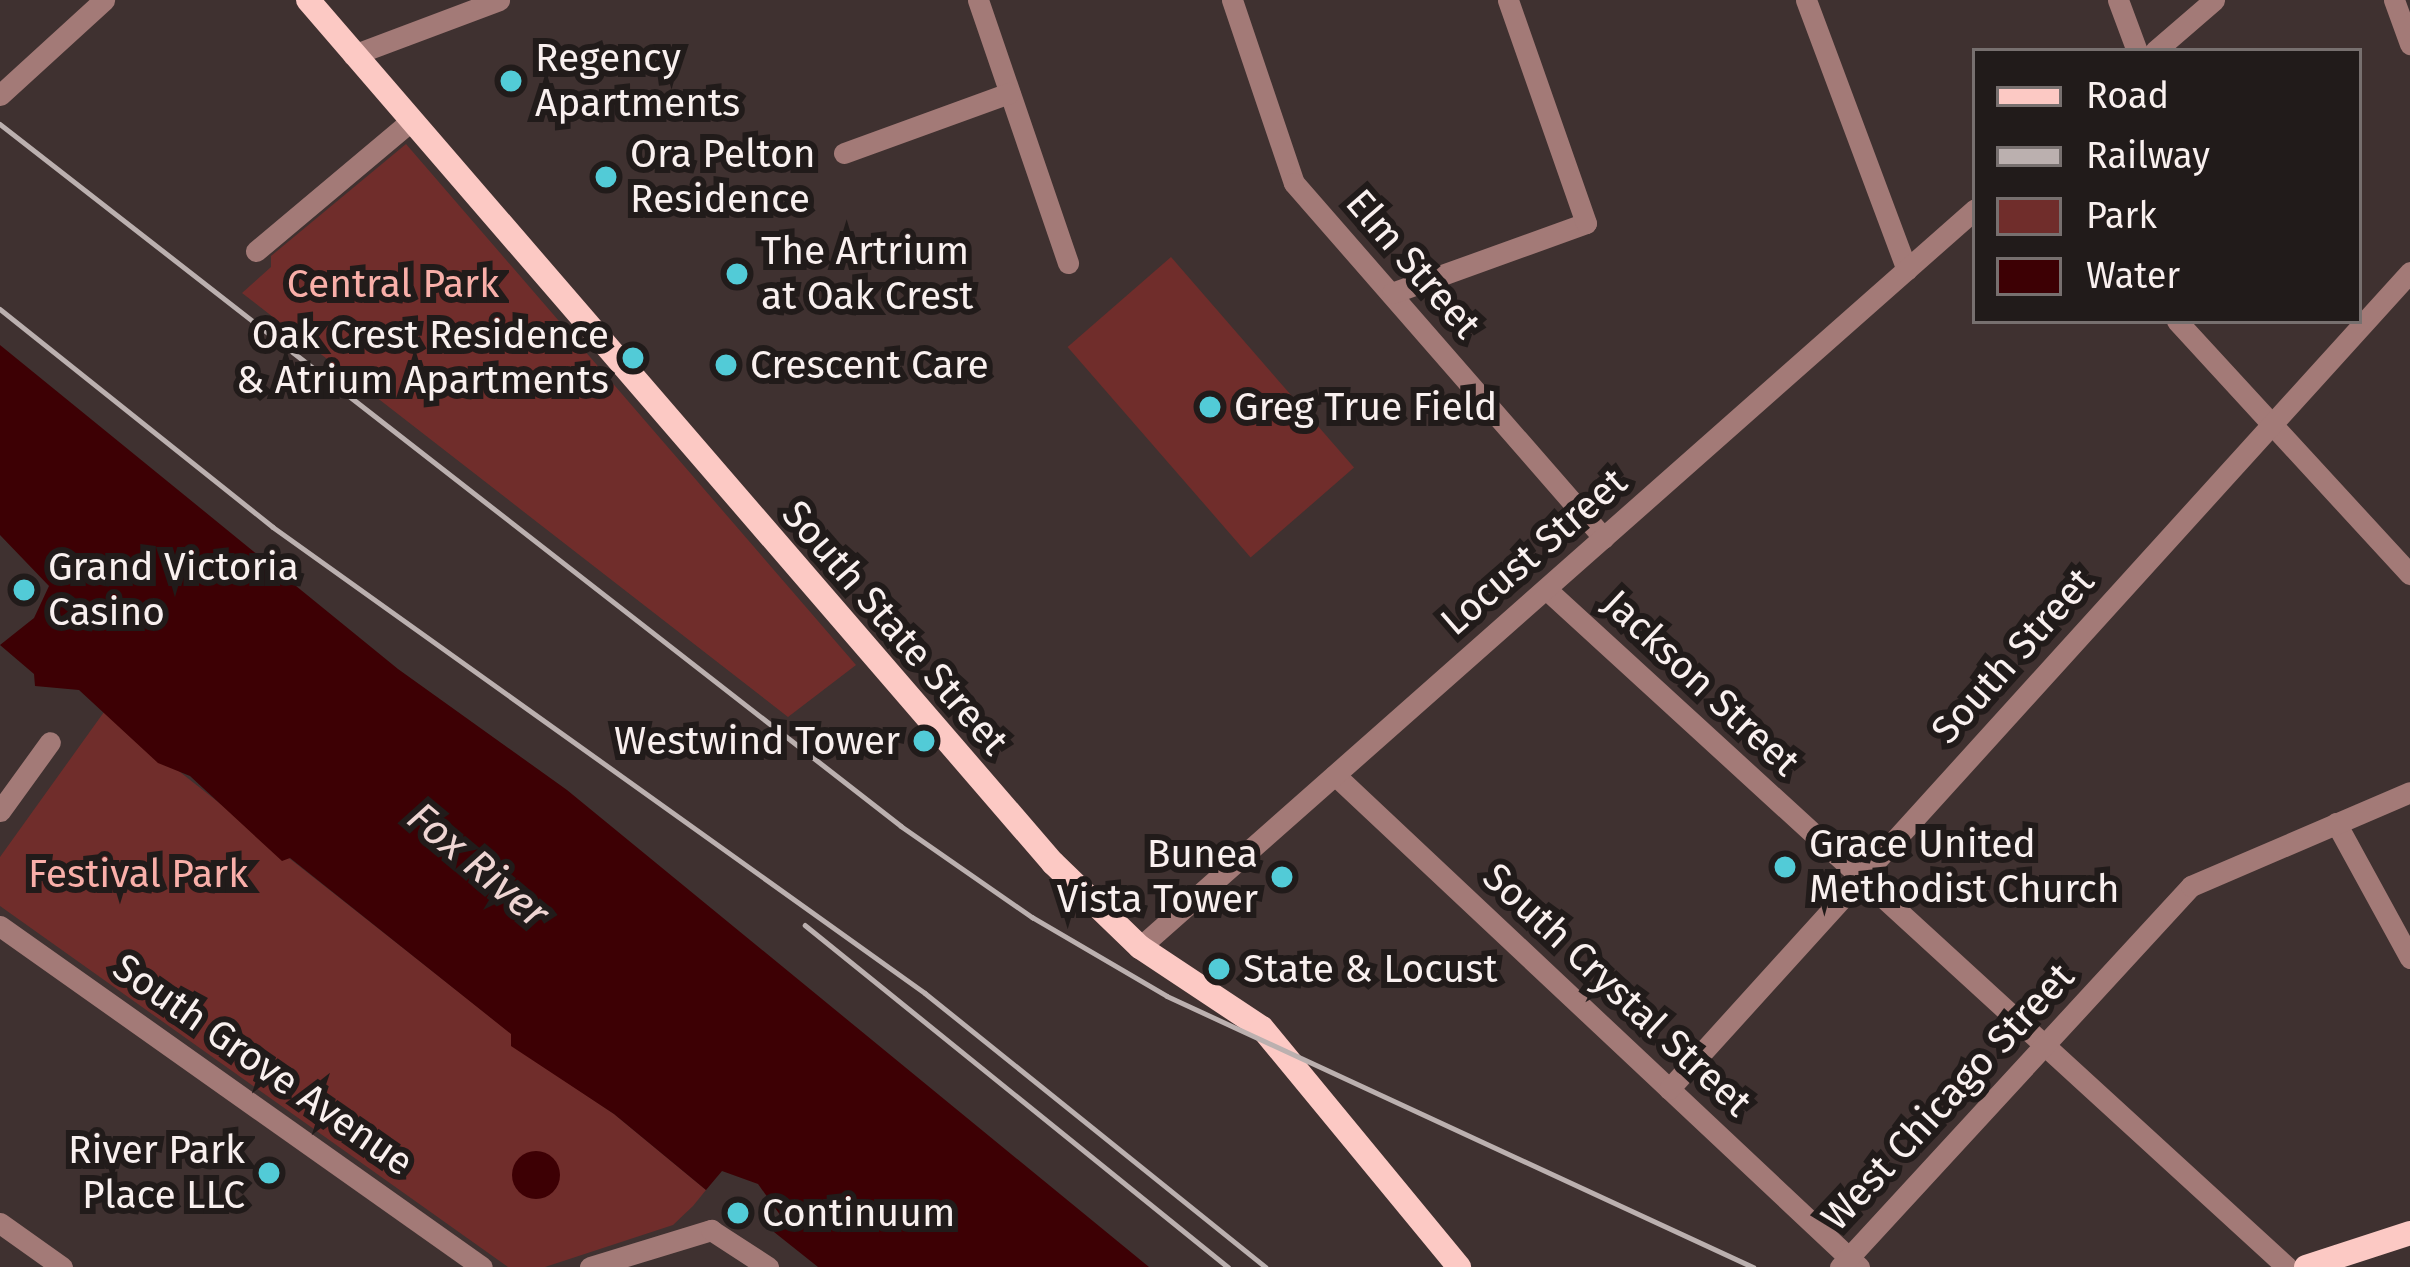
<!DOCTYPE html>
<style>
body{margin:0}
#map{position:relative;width:2410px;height:1267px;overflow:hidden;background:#3f3130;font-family:"Fira Sans",sans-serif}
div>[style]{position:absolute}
.green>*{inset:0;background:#702d2b;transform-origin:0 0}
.water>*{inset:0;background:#3d0004}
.round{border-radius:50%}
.minor>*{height:21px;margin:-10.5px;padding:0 10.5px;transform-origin:10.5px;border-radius:10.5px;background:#a37a77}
.major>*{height:24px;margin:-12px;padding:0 12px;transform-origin:12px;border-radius:12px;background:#fcc9c4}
.rail>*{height:4.5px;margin:-2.25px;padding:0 2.25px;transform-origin:2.25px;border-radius:2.25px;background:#bbb0af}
.dots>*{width:33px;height:33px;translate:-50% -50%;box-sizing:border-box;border:6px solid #211b1a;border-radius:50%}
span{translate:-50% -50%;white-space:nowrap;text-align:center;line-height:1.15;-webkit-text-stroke:12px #211b1a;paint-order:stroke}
.poi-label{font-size:39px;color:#f9f0ef}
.left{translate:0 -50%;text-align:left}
.right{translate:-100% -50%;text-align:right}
.street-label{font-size:39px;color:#f9f0ef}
.park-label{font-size:39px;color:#f9afa9}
.water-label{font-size:42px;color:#efd5d3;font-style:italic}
.legend{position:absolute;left:1972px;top:48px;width:390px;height:276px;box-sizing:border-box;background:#211b1a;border:3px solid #77706f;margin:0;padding:15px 21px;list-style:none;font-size:36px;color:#f9f0ef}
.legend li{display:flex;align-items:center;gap:24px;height:60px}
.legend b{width:60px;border:3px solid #77706f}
</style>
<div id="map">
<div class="green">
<div style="clip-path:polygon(406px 144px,856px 665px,788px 717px,242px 293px,271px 267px,271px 256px)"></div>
<div style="left:1171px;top:257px;width:279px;height:137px;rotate:49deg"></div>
<div style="clip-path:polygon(104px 712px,512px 1034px,512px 1045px,614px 1114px,706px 1190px,693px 1206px,673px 1225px,545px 1267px,508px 1267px,0 906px,0 857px)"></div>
</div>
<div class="water">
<div style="clip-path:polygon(0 345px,398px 669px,567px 790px,1149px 1267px,818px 1267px,774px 1232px,783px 1219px,758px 1184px,722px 1171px,706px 1190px,614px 1114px,511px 1046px,511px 1034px,290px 858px,282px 861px,190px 776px,158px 763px,79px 690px,35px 686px,34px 674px,0 645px,34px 618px,49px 586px,0 535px)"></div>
<div class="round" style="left:512px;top:1151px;width:48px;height:48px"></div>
</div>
<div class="minor">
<div style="left:978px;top:0;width:278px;rotate:71.1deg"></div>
<div style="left:1232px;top:0;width:193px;rotate:71.3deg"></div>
<div style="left:1294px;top:183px;width:471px;rotate:48.9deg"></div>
<div style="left:1806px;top:0;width:288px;rotate:69.5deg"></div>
<div style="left:2118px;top:0;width:54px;rotate:69.6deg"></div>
<div style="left:2394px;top:0;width:47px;rotate:70deg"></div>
<div style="left:2155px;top:51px;width:78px;rotate:-40.8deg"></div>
<div style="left:353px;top:55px;width:156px;rotate:-20.6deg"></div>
<div style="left:0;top:95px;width:141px;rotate:-42.4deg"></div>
<div style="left:844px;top:153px;width:176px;rotate:-20deg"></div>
<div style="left:256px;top:251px;width:201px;rotate:-40deg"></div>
<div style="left:1392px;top:293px;width:206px;rotate:-19.8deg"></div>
<div style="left:1586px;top:223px;width:236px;rotate:-109.3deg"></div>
<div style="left:2177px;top:321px;width:344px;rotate:47.4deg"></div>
<div style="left:1546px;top:589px;width:1004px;rotate:42.46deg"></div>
<div style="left:1335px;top:775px;width:719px;rotate:43.2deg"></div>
<div style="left:0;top:811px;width:85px;rotate:-54.1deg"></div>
<div style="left:2336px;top:823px;width:154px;rotate:61.3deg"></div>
<div style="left:0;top:926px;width:590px;rotate:35.28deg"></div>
<div style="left:1140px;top:947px;width:1114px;rotate:-41.47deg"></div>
<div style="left:1669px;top:1089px;width:1103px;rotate:-47.79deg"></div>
<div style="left:0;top:1223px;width:76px;rotate:35.4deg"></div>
<div style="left:590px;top:1267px;width:127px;rotate:-17deg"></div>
<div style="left:711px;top:1230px;width:68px;rotate:33deg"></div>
<div style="left:1840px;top:1267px;width:518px;rotate:-47.35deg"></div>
<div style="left:2191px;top:886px;width:238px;rotate:-23.2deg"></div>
</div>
<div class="major">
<div style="left:308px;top:0;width:1140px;rotate:49.2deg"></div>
<div style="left:1053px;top:863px;width:121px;rotate:44deg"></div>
<div style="left:1140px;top:947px;width:146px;rotate:33.6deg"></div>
<div style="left:1262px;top:1028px;width:310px;rotate:50.5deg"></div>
<div style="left:2306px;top:1267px;width:109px;rotate:-18.1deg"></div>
</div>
<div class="rail">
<div style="left:0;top:124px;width:1142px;rotate:37.92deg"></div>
<div style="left:901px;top:826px;width:160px;rotate:34.8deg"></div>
<div style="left:1032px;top:917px;width:156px;rotate:30.3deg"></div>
<div style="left:1167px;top:996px;width:646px;rotate:24.82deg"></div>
<div style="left:0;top:309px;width:349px;rotate:38.6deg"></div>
<div style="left:273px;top:527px;width:801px;rotate:35.55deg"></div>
<div style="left:925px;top:993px;width:437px;rotate:38.8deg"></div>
<div style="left:805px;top:925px;width:544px;rotate:38.96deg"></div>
</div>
<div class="dots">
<div style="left:511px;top:81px;background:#52cbd7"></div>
<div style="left:606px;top:177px;background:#52cbd7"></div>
<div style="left:737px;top:274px;background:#52cbd7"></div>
<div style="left:633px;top:358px;background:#52cbd7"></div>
<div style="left:726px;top:365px;background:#52cbd7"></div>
<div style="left:1210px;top:407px;background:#52cbd7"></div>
<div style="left:24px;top:590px;background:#52cbd7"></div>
<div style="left:924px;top:741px;background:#52cbd7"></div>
<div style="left:1785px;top:867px;background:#52cbd7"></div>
<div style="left:1282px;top:877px;background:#52cbd7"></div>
<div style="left:1219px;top:969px;background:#52cbd7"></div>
<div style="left:269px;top:1173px;background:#52cbd7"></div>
<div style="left:738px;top:1213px;background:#52cbd7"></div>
</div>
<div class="poi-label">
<span class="left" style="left:535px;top:81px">Regency<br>Apartments</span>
<span class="left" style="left:630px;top:177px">Ora Pelton<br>Residence</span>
<span class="left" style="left:761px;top:274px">The Artrium<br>at Oak Crest</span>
<span class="right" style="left:609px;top:358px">Oak Crest Residence<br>&amp; Atrium Apartments</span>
<span class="left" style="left:750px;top:365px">Crescent Care</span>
<span class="left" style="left:1234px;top:407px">Greg True Field</span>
<span class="left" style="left:48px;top:590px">Grand Victoria<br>Casino</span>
<span class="right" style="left:900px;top:741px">Westwind Tower</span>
<span class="left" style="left:1809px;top:867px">Grace United<br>Methodist Church</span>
<span class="right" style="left:1258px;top:877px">Bunea<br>Vista Tower</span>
<span class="left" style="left:1243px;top:969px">State &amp; Locust</span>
<span class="right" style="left:245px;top:1173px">River Park<br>Place LLC</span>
<span class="left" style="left:762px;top:1213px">Continuum</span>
</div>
<div class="street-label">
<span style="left:1413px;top:264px;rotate:49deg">Elm Street</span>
<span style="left:1534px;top:552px;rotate:-41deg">Locust Street</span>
<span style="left:895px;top:628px;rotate:49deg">South State Street</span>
<span style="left:2013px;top:656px;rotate:-48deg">South Street</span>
<span style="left:1701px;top:683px;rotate:43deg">Jackson Street</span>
<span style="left:1617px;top:990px;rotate:43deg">South Crystal Street</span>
<span style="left:263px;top:1065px;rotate:35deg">South Grove Avenue</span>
<span style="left:1948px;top:1097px;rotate:-47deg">West Chicago Street</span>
</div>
<div class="park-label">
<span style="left:393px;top:284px">Central Park</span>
<span style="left:138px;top:874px">Festival Park</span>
</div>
<div class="water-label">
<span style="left:478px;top:865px;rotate:40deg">Fox River</span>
</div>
<ul class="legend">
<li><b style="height:15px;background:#fcc9c4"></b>Road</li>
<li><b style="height:15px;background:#bbb0af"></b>Railway</li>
<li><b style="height:33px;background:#702d2b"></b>Park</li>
<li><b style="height:33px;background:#3d0004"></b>Water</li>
</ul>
</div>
